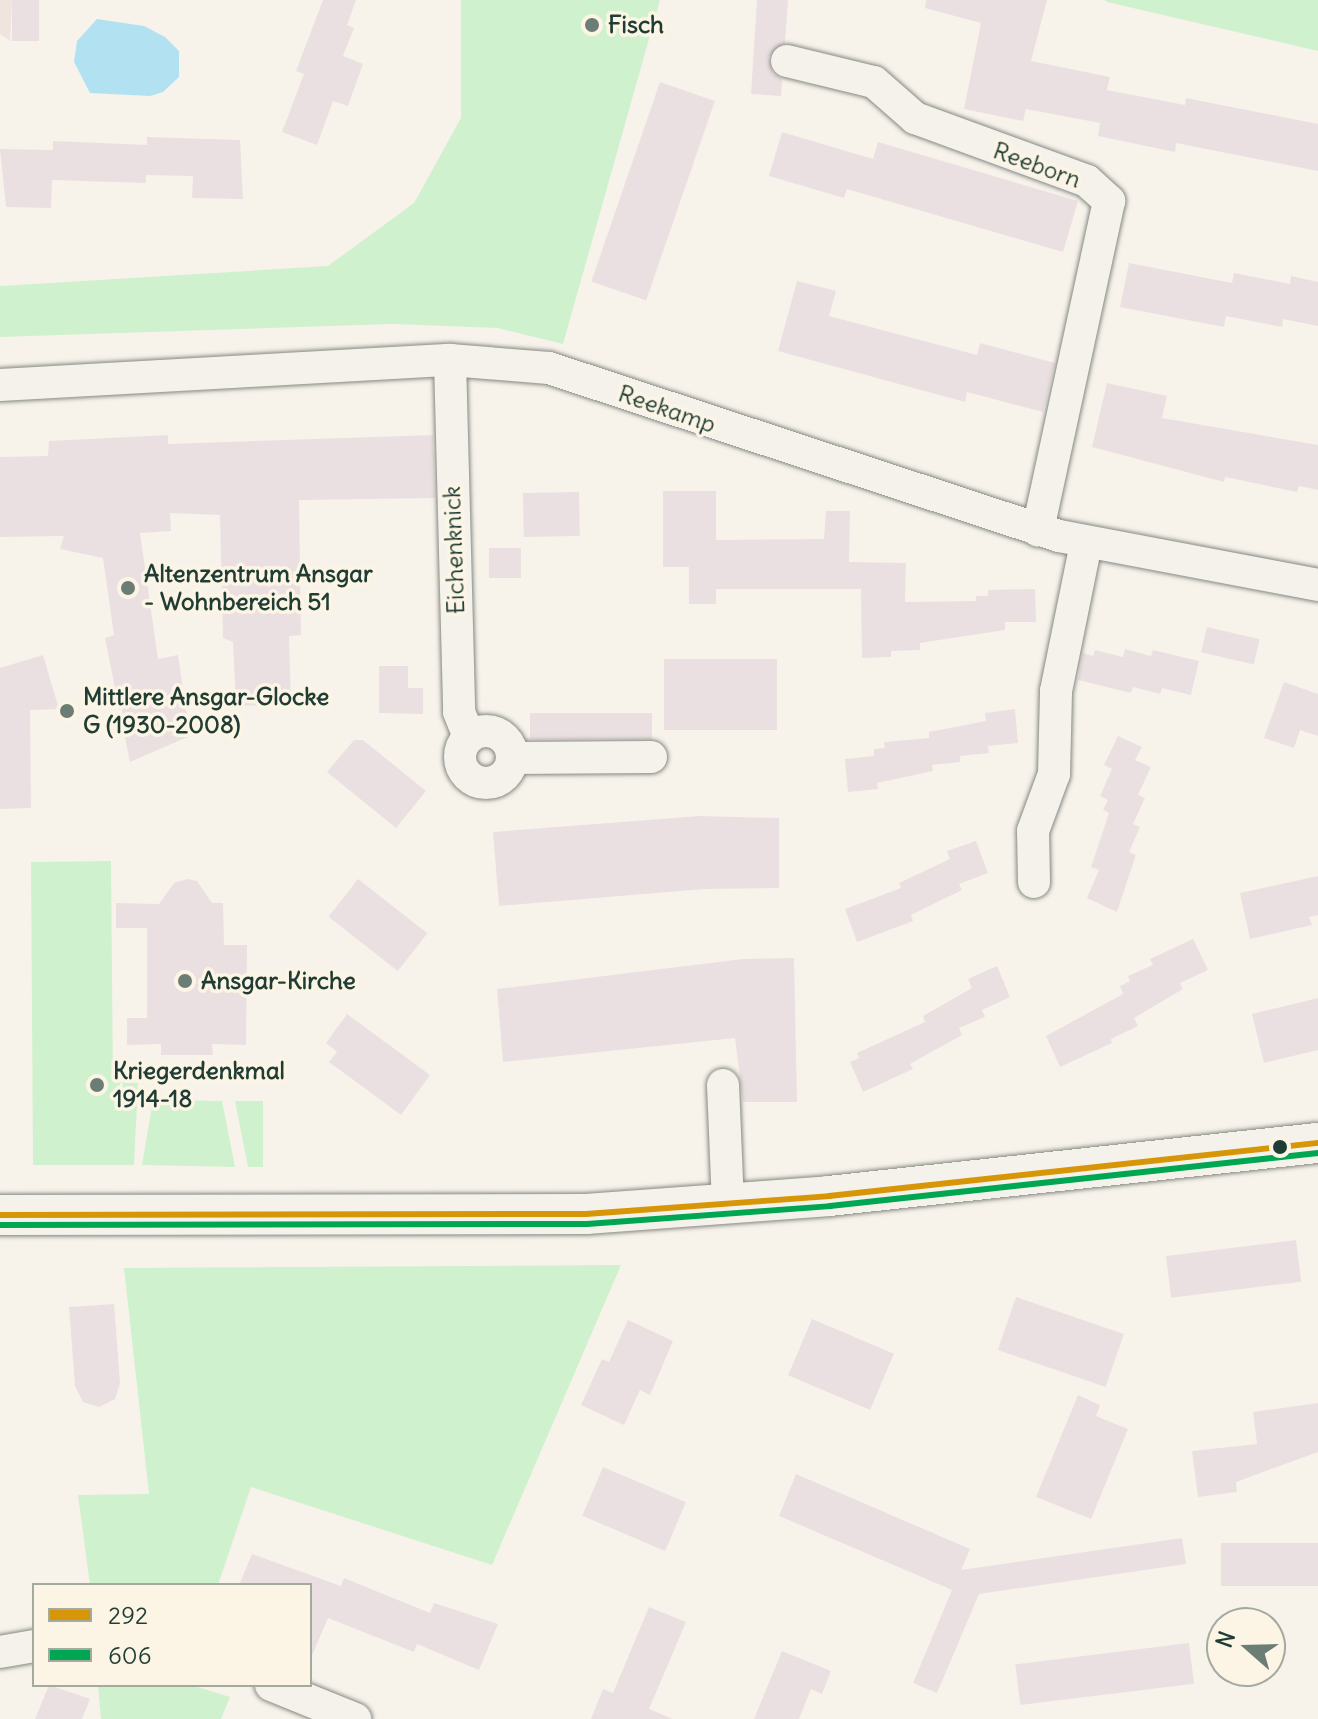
<!DOCTYPE html>
<style>
body{margin:0}
#map{position:relative;width:1318px;height:1719px;overflow:hidden;background:#f7f3ea;font-family:Delius,sans-serif}
div>[style]{position:absolute}
.built>*{inset:0;background:#f0e4de}
.green>*{inset:0;background:#d0f1cd}
.water>*{inset:0;background:#b2e2f2}
.building>*{inset:0;background:#ebe0e1;transform-origin:0 0}
.roads{filter:drop-shadow(0 0 2px #868984) drop-shadow(0 0 2px #868984)}
.minor>*{height:32px;margin:-16px;padding:0 16px;transform-origin:16px;border-radius:16px;background:#f5f2ec}
.minor>.ring{margin:-16px;padding:0;box-sizing:content-box;background:none;border:32px solid #f5f2ec;border-radius:50%}
.major>*{height:40px;margin:-20px;padding:0 20px;transform-origin:20px;border-radius:20px;background:#f5f2ec}
.bus-1>*{height:6px;margin:-3px;padding:0 3px;transform-origin:3px;border-radius:3px;background:#d79608}
.bus-2>*{height:6px;margin:-3px;padding:0 3px;transform-origin:3px;border-radius:3px;background:#00a651}
.dots>*{width:22px;height:22px;translate:-50% -50%;box-sizing:border-box;border:4px solid #fcf5e5;border-radius:50%}
span{translate:-50% -50%;white-space:nowrap;text-align:center;line-height:1.15;-webkit-text-stroke:7px #fcf5e5;paint-order:stroke}
.poi-label{font-size:24px;color:#1f3d34;font-weight:700}
.left{translate:0 -50%;text-align:left}
.street-label{font-size:24px;color:#1f3d34}
.legend{position:absolute;left:32px;top:1583px;width:280px;height:104px;box-sizing:border-box;background:#fcf5e5;border:2px solid #a4ab9e;margin:0;padding:10px 14px;list-style:none;font-size:24px;color:#1f3d34}
.legend li{display:flex;align-items:center;gap:16px;height:40px}
.legend b{width:40px;border:2px solid #a4ab9e}
.north{position:absolute;left:1206px;top:1607px;width:80px;height:80px;box-sizing:border-box;background:#fcf5e5;border:2px solid #a4ab9e;border-radius:50%;rotate:290deg;font-size:22px;font-weight:700;line-height:32px;text-align:center;color:#1f3d34}
.north::after{content:'';display:block;margin:auto;width:28px;height:36px;background:#6b7d74;clip-path:polygon(50% 0,100% 100%,50% 72%,0 100%)}
</style>
<div id="map">
<div class="built">
<div style="clip-path:polygon(0 0,12px 0,10px 41px,0 34px)"></div>
</div>
<div class="green">
<div style="clip-path:polygon(461px 0,660px 0,563px 344px,498px 328px,392px 324px,0 337px,0 286px,328px 266px,414px 203px,461px 118px)"></div>
<div style="clip-path:polygon(1105px 0,1318px 0,1318px 51px,1107px 2px)"></div>
<div style="clip-path:polygon(111px 861px,113px 1082px,138px 1083px,134px 1165px,33px 1165px,31px 862px)"></div>
<div style="clip-path:polygon(153px 1100px,222px 1101px,235px 1167px,142px 1165px)"></div>
<div style="clip-path:polygon(235px 1101px,263px 1101px,263px 1167px,248px 1167px)"></div>
<div style="clip-path:polygon(621px 1265px,492px 1565px,251px 1487px,218px 1585px,90px 1585px,78px 1495px,149px 1494px,124px 1268px)"></div>
<div style="clip-path:polygon(98px 1685px,191px 1685px,230px 1697px,221px 1719px,101px 1719px)"></div>
</div>
<div class="water">
<div style="clip-path:polygon(97px 19px,144px 26px,165px 37px,179px 51px,179px 77px,163px 92px,150px 96px,90px 93px,74px 62px,77px 41px)"></div>
</div>
<div class="building">
<div style="left:12px;top:0;width:27px;height:41px"></div>
<div style="clip-path:polygon(323px 0,356px 0,347px 25px,354px 28px,343px 56px,363px 64px,348px 106px,333px 101px,317px 145px,282px 132px,304px 74px,296px 71px)"></div>
<div style="clip-path:polygon(757px 0,788px 0,785px 43px,768px 57px,773px 74px,782px 79px,781px 96px,751px 94px)"></div>
<div style="clip-path:polygon(926px 0,1047px 0,1031px 61px,1110px 77px,1107px 90px,1185px 105px,1186px 98px,1318px 124px,1318px 171px,1176px 143px,1175px 152px,1098px 136px,1100px 123px,1026px 109px,1023px 121px,964px 109px,981px 23px,925px 8px)"></div>
<div style="left:660px;top:82px;width:58px;height:211px;rotate:19deg"></div>
<div style="clip-path:polygon(782px 132px,873px 159px,878px 142px,1078px 201px,1063px 252px,847px 189px,844px 198px,769px 176px)"></div>
<div style="clip-path:polygon(147px 137px,240px 140px,243px 199px,192px 198px,193px 176px,146px 175px,146px 183px,52px 180px,51px 208px,6px 207px,0 149px,53px 150px,53px 141px,147px 145px)"></div>
<div style="clip-path:polygon(1129px 263px,1232px 283px,1234px 273px,1290px 284px,1291px 276px,1318px 282px,1318px 326px,1283px 319px,1282px 327px,1226px 316px,1224px 327px,1120px 307px)"></div>
<div style="clip-path:polygon(797px 281px,836px 291px,829px 316px,977px 355px,980px 343px,1055px 363px,1043px 412px,967px 392px,965px 402px,778px 351px)"></div>
<div style="clip-path:polygon(1107px 383px,1167px 396px,1162px 418px,1318px 445px,1318px 490px,1299px 486px,1297px 492px,1225px 477px,1224px 482px,1092px 447px)"></div>
<div style="clip-path:polygon(168px 435px,168px 444px,433px 435px,435px 498px,299px 500px,301px 635px,289px 636px,291px 704px,236px 706px,233px 642px,223px 638px,220px 515px,170px 513px,171px 531px,140px 533px,158px 659px,178px 655px,190px 736px,130px 762px,105px 638px,114px 635px,103px 558px,60px 549px,64px 536px,0 537px,0 457px,48px 456px,49px 441px)"></div>
<div style="clip-path:polygon(663px 491px,716px 491px,716px 540px,824px 539px,826px 511px,850px 511px,849px 562px,906px 563px,905px 602px,976px 601px,976px 596px,988px 596px,988px 590px,1035px 589px,1036px 622px,1005px 622px,1005px 630px,920px 643px,920px 650px,891px 651px,891px 657px,862px 658px,861px 589px,716px 589px,716px 604px,689px 604px,689px 567px,663px 567px)"></div>
<div style="left:579px;top:492px;width:44px;height:56px;rotate:89deg"></div>
<div style="left:489px;top:548px;width:32px;height:30px"></div>
<div style="left:1207px;top:627px;width:54px;height:26px;rotate:13deg"></div>
<div style="clip-path:polygon(1125px 649px,1151px 656px,1153px 650px,1199px 661px,1191px 695px,1162px 688px,1160px 694px,1133px 687px,1131px 693px,1078px 680px,1083px 653px,1093px 656px,1095px 650px,1123px 657px)"></div>
<div style="clip-path:polygon(43px 655px,59px 709px,30px 710px,31px 808px,0 809px,0 668px)"></div>
<div style="left:777px;top:659px;width:71px;height:113px;rotate:90deg"></div>
<div style="clip-path:polygon(379px 666px,408px 666px,408px 688px,423px 688px,423px 714px,379px 713px)"></div>
<div style="clip-path:polygon(1284px 682px,1318px 694px,1318px 736px,1300px 730px,1294px 748px,1264px 738px)"></div>
<div style="clip-path:polygon(1015px 709px,1018px 743px,988px 746px,989px 753px,960px 756px,960px 762px,932px 765px,933px 771px,877px 783px,878px 789px,848px 792px,845px 759px,874px 756px,874px 749px,885px 748px,884px 742px,929px 738px,929px 732px,986px 721px,985px 713px)"></div>
<div style="left:530px;top:713px;width:122px;height:26px"></div>
<div style="clip-path:polygon(1118px 736px,1142px 747px,1135px 760px,1151px 767px,1138px 795px,1145px 798px,1133px 824px,1140px 827px,1129px 852px,1136px 855px,1117px 912px,1087px 898px,1099px 870px,1091px 867px,1109px 813px,1103px 810px,1108px 800px,1100px 796px,1112px 769px,1104px 765px)"></div>
<div style="clip-path:polygon(354px 740px,363px 740px,426px 791px,396px 828px,327px 772px)"></div>
<div style="clip-path:polygon(699px 816px,779px 818px,779px 888px,704px 889px,499px 906px,493px 832px)"></div>
<div style="clip-path:polygon(976px 841px,988px 873px,959px 884px,962px 890px,911px 915px,913px 921px,857px 942px,845px 909px,901px 888px,899px 883px,950px 859px,947px 851px)"></div>
<div style="clip-path:polygon(1318px 876px,1318px 915px,1309px 917px,1312px 925px,1250px 939px,1240px 893px)"></div>
<div style="clip-path:polygon(187px 879px,197px 881px,212px 903px,223px 903px,224px 945px,247px 945px,246px 1045px,212px 1044px,213px 1055px,161px 1055px,161px 1044px,127px 1045px,127px 1018px,147px 1018px,147px 928px,116px 928px,116px 903px,159px 904px,174px 883px)"></div>
<div style="left:358px;top:879px;width:88px;height:48px;rotate:38deg"></div>
<div style="clip-path:polygon(1193px 939px,1208px 970px,1180px 983px,1183px 989px,1134px 1018px,1138px 1026px,1111px 1039px,1112px 1043px,1060px 1067px,1046px 1036px,1123px 994px,1120px 986px,1130px 981px,1128px 976px,1153px 965px,1150px 959px)"></div>
<div style="clip-path:polygon(794px 958px,797px 1102px,743px 1102px,735px 1038px,503px 1062px,497px 989px,743px 959px)"></div>
<div style="clip-path:polygon(997px 966px,1010px 997px,982px 1010px,985px 1017px,959px 1028px,962px 1035px,910px 1064px,913px 1069px,863px 1092px,850px 1062px,859px 1058px,857px 1053px,925px 1022px,923px 1016px,972px 988px,968px 979px)"></div>
<div style="clip-path:polygon(1318px 998px,1318px 1050px,1264px 1063px,1252px 1014px)"></div>
<div style="clip-path:polygon(347px 1014px,430px 1075px,401px 1115px,329px 1062px,337px 1052px,326px 1043px)"></div>
<div style="left:1296px;top:1240px;width:42px;height:131px;rotate:83deg"></div>
<div style="left:1016px;top:1297px;width:114px;height:56px;rotate:19deg"></div>
<div style="clip-path:polygon(114px 1304px,120px 1383px,115px 1399px,99px 1407px,83px 1402px,75px 1386px,69px 1307px)"></div>
<div style="left:812px;top:1319px;width:89px;height:61px;rotate:23deg"></div>
<div style="clip-path:polygon(628px 1320px,673px 1341px,650px 1395px,640px 1390px,624px 1425px,581px 1405px,602px 1359px,609px 1362px)"></div>
<div style="clip-path:polygon(1078px 1395px,1100px 1405px,1096px 1416px,1128px 1429px,1091px 1519px,1036px 1497px)"></div>
<div style="clip-path:polygon(1318px 1403px,1318px 1452px,1236px 1482px,1237px 1492px,1198px 1497px,1192px 1451px,1257px 1444px,1253px 1412px)"></div>
<div style="left:603px;top:1467px;width:90px;height:53px;rotate:23deg"></div>
<div style="clip-path:polygon(796px 1474px,970px 1549px,961px 1570px,1182px 1538px,1186px 1564px,979px 1594px,937px 1693px,913px 1683px,952px 1590px,779px 1516px)"></div>
<div style="left:1318px;top:1543px;width:43px;height:97px;rotate:90deg"></div>
<div style="clip-path:polygon(252px 1554px,341px 1586px,344px 1578px,430px 1613px,434px 1603px,498px 1624px,479px 1670px,417px 1644px,414px 1652px,328px 1618px,310px 1660px,310px 1585px,239px 1585px)"></div>
<div style="clip-path:polygon(649px 1607px,686px 1622px,649px 1709px,673px 1719px,591px 1719px,603px 1689px,613px 1693px)"></div>
<div style="left:1189px;top:1643px;width:41px;height:175px;rotate:83deg"></div>
<div style="clip-path:polygon(782px 1651px,831px 1671px,822px 1694px,811px 1689px,799px 1719px,754px 1719px)"></div>
<div style="clip-path:polygon(49px 1685px,90px 1699px,82px 1719px,35px 1719px)"></div>
</div>
<div class="roads">
<div class="minor">
<div style="left:787px;top:61px;width:89px;rotate:13.6deg"></div>
<div style="left:874px;top:82px;width:55px;rotate:41.3deg"></div>
<div style="left:915px;top:118px;width:183px;rotate:20.1deg"></div>
<div style="left:1087px;top:181px;width:30px;rotate:42deg"></div>
<div style="left:1109px;top:201px;width:337px;rotate:102.2deg"></div>
<div style="left:450px;top:360px;width:352px;rotate:88.5deg"></div>
<div style="left:459px;top:712px;width:27px;rotate:68deg"></div>
<div style="left:0;top:385px;width:451px;rotate:-3.2deg"></div>
<div style="left:450px;top:360px;width:99px;rotate:4.6deg"></div>
<div style="left:549px;top:368px;width:537px;rotate:18.23deg"></div>
<div style="left:1059px;top:536px;width:264px;rotate:10.7deg"></div>
<div class="ring" style="left:460px;top:731px;width:20px;height:20px"></div>
<div style="left:512px;top:758px;width:139px;rotate:-0.4deg"></div>
<div style="left:1034px;top:882px;width:51px;rotate:-91.1deg"></div>
<div style="left:1033px;top:831px;width:61px;rotate:-69.8deg"></div>
<div style="left:1054px;top:774px;width:83px;rotate:-88.6deg"></div>
<div style="left:1056px;top:691px;width:151px;rotate:-78.5deg"></div>
<div style="left:723px;top:1085px;width:118px;rotate:87.6deg"></div>
<div style="left:0;top:1652px;width:35px;rotate:-10deg"></div>
<div style="left:271px;top:1685px;width:91px;rotate:22deg"></div>
</div>
<div class="major">
<div style="left:0;top:1215px;width:586px;rotate:-0.1deg"></div>
<div style="left:586px;top:1214px;width:244px;rotate:-4.2deg"></div>
<div style="left:829px;top:1196px;width:492px;rotate:-6.2deg"></div>
</div>
</div>
<div class="bus-1">
<div style="left:0;top:1215px;width:586px;rotate:-0.1deg"></div>
<div style="left:586px;top:1214px;width:244px;rotate:-4.2deg"></div>
<div style="left:829px;top:1196px;width:492px;rotate:-6.2deg"></div>
</div>
<div class="bus-2">
<div style="left:0;top:1225px;width:587px;rotate:-0.1deg"></div>
<div style="left:587px;top:1224px;width:244px;rotate:-4.2deg"></div>
<div style="left:830px;top:1206px;width:491px;rotate:-6.2deg"></div>
</div>
<div class="dots">
<div style="left:592px;top:25px;background:#6b7d74"></div>
<div style="left:128px;top:588px;background:#6b7d74"></div>
<div style="left:67px;top:711px;background:#6b7d74"></div>
<div style="left:185px;top:981px;background:#6b7d74"></div>
<div style="left:97px;top:1085px;background:#6b7d74"></div>
<div style="left:1280px;top:1147px;background:#1f3d34"></div>
</div>
<div class="poi-label">
<span class="left" style="left:608px;top:25px">Fisch</span>
<span class="left" style="left:144px;top:588px">Altenzentrum Ansgar<br>- Wohnbereich 51</span>
<span class="left" style="left:83px;top:711px">Mittlere Ansgar-Glocke<br>G (1930-2008)</span>
<span class="left" style="left:201px;top:981px">Ansgar-Kirche</span>
<span class="left" style="left:113px;top:1085px">Kriegerdenkmal<br>1914-18</span>
</div>
<div class="street-label">
<span style="left:1037px;top:165px;rotate:20deg">Reeborn</span>
<span style="left:667px;top:409px;rotate:19deg">Reekamp</span>
<span style="left:454px;top:550px;rotate:-92deg">Eichenknick</span>
</div>
<ul class="legend">
<li><b style="height:10px;background:#d79608"></b>292</li>
<li><b style="height:10px;background:#00a651"></b>606</li>
</ul>
<div class="north">N</div>
</div>
